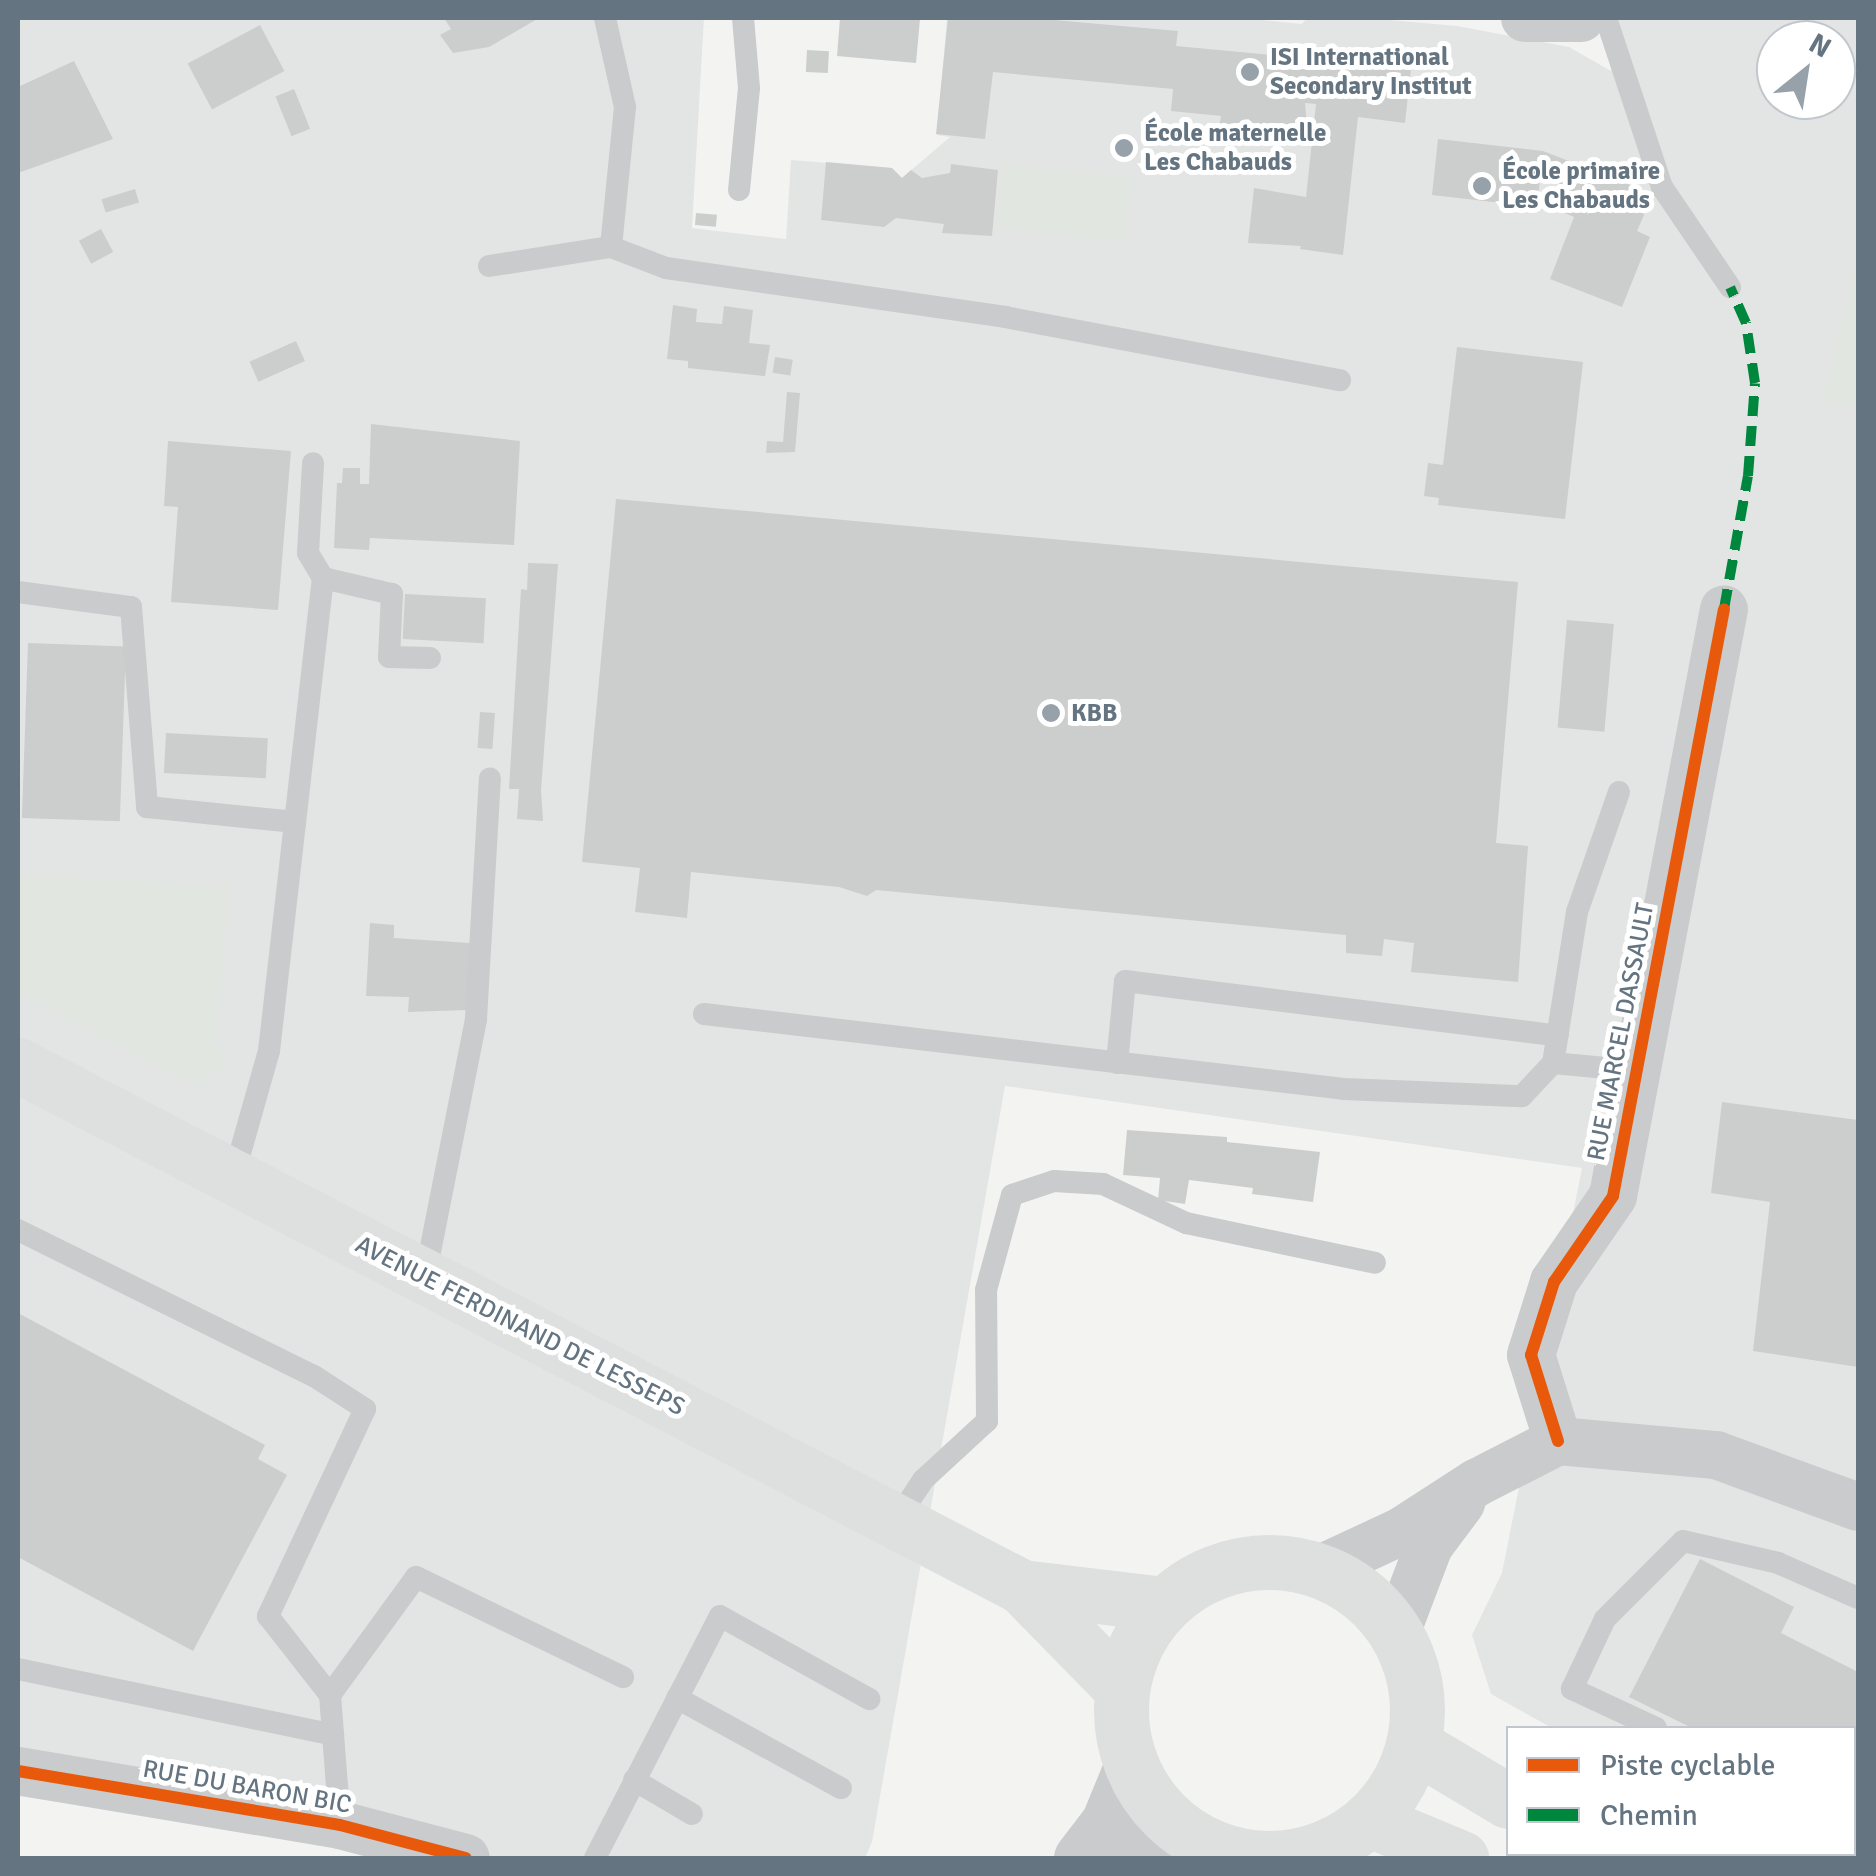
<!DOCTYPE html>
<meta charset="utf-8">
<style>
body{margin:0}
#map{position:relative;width:1876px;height:1876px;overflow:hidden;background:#f3f4f2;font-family:Signika,sans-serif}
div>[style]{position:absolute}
.built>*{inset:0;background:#e3e5e4}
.green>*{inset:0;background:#e2e6e0;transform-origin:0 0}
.building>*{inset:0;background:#cbcecd;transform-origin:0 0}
.service>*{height:22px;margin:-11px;padding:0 11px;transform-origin:11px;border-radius:11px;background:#c9cbcc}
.minor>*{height:48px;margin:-24px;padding:0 24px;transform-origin:24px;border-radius:24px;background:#c9cbcc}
.tertiary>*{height:55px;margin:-27.5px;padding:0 27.5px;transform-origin:27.5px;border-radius:27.5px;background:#c9cbcc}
.secondary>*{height:55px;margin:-27.5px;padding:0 27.5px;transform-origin:27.5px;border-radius:27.5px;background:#dedfdf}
.secondary>.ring{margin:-27.5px;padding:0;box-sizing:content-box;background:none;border:55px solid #dedfdf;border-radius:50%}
.quiet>*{height:10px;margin-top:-5px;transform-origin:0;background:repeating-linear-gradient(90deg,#00873e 0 20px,transparent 0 30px)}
.cycleway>*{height:12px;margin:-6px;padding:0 6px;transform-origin:6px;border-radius:6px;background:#e8590c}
.dots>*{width:28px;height:28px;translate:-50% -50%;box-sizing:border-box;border:5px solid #fff;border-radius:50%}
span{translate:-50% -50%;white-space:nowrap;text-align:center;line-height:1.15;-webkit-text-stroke:10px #fff;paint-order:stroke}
.poi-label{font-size:25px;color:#647481;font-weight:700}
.left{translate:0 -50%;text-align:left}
.street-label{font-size:25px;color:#647481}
.frame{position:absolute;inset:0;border:20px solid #647481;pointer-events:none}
.legend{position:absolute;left:1506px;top:1726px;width:350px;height:130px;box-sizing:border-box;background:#fff;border:2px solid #c1c7cd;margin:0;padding:12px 18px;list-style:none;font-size:30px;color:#647481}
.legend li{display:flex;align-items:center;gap:20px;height:50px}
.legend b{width:50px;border:2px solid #c1c7cd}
.north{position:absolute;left:1756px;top:20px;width:100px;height:100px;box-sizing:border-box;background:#fff;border:2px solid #c1c7cd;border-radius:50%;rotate:30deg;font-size:28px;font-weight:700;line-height:40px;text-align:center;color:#647481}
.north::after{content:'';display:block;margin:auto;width:35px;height:45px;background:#96a1a9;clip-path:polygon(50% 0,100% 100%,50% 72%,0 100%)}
</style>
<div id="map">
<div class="built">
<div style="clip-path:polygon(evenodd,18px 18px,704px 18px,692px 228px,786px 239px,791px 160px,892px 168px,902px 178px,950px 137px,937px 135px,947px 18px,1242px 18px,1302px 24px,1307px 18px,1367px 18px,1457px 26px,1569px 47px,1611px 71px,1615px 18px,1858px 18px,1858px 1858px,1798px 1858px,1788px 1854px,1854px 1854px,1854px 1728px,1552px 1728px,1491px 1694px,1472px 1635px,1502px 1573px,1582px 1168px,1005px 1086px,872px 1842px,865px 1858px,384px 1858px,326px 1843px,18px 1796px,18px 18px,1776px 40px,1836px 40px,1836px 100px,1776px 100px,1776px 40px)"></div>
</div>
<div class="green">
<div style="left:1002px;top:165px;width:130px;height:64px;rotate:5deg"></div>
<div style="clip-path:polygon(1853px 277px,1858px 278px,1858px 409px,1823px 401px)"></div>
<div style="clip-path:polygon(18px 873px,230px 888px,215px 1048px,231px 1057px,197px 1087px,18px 992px)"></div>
</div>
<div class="building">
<div style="clip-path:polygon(444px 18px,539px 18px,489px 47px,453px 53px,440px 35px,451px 29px)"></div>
<div style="clip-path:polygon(840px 18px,920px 19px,916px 63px,837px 56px)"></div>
<div style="clip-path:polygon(948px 18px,1032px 18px,1178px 31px,1176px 46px,1411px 68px,1405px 123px,1358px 117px,1343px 255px,1300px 249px,1301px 246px,1248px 243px,1254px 188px,1306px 197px,1316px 104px,1305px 103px,1308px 136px,1219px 127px,1221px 116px,1171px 111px,1173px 89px,993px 72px,985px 139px,936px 134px)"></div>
<div style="left:260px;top:25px;width:52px;height:82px;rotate:62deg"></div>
<div style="left:807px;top:50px;width:22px;height:22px;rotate:3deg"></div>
<div style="clip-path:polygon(74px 61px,113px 139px,18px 173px,18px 87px)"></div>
<div style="left:294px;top:89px;width:43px;height:20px;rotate:68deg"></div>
<div style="clip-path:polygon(1438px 139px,1543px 151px,1630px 185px,1644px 215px,1637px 231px,1650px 237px,1622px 307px,1550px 279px,1574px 217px,1549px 206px,1561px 176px,1541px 169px,1537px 207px,1432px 195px)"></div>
<div style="clip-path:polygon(826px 162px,892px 168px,902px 178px,911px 170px,922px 178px,950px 173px,951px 164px,998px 170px,992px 236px,942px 233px,944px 224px,896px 218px,884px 227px,821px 220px)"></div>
<div style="left:135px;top:189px;width:14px;height:35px;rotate:73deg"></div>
<div style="left:696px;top:213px;width:21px;height:12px;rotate:5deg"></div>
<div style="left:101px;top:229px;width:26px;height:25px;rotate:62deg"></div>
<div style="clip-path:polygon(673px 305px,697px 309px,696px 322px,722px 324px,724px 306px,753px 310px,749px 343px,770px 345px,765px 376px,688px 368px,688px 361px,667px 359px)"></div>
<div style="left:296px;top:341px;width:22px;height:51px;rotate:66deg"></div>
<div style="clip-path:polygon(1457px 347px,1583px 362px,1565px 519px,1438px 505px,1439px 498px,1424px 496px,1428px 463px,1443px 465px)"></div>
<div style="left:775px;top:357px;width:18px;height:16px;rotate:9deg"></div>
<div style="clip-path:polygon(787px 392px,800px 393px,795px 452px,766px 453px,767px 441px,783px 442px)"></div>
<div style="clip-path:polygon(371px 424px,520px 441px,514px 545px,370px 538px,369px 550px,334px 548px,337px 483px,342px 483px,343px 468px,360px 468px,360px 484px,369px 484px)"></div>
<div style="clip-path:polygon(168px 441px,291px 451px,278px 610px,171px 602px,178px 507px,164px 506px)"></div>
<div style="clip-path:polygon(616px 499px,1518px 582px,1496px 843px,1528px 846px,1518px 982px,1411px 972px,1414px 943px,1384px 939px,1382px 956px,1346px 953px,1346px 935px,876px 890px,867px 896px,839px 887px,691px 872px,687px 918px,635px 912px,640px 868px,582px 862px)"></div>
<div style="clip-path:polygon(528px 563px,558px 564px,541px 790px,543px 821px,517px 819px,519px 789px,509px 789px,521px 589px,527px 590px)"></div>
<div style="left:405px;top:594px;width:81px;height:45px;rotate:3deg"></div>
<div style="left:1567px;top:620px;width:47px;height:108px;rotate:5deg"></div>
<div style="left:28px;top:643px;width:98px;height:175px;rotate:2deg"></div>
<div style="left:480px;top:712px;width:15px;height:36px;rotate:4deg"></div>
<div style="left:166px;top:733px;width:102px;height:40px;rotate:3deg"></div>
<div style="clip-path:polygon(370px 923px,394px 925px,394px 938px,470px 943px,467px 1010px,408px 1012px,409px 997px,366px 996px)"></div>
<div style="clip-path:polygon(1722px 1102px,1858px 1120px,1858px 1367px,1753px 1351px,1770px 1202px,1711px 1193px)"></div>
<div style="clip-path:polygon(1127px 1130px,1227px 1137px,1227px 1142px,1320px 1152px,1313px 1202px,1252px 1194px,1253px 1188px,1189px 1180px,1185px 1204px,1158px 1200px,1160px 1178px,1123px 1175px)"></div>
<div style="clip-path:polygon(18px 1313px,265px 1445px,258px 1459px,287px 1475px,193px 1651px,18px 1557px)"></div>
<div style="clip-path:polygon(1700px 1559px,1794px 1607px,1781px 1633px,1858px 1672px,1858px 1845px,1854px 1843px,1854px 1728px,1692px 1728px,1629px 1697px)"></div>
</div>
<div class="service">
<div style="left:1606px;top:18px;width:178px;rotate:71.7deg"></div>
<div style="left:1662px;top:187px;width:121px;rotate:55.8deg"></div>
<div style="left:739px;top:190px;width:102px;rotate:-84.4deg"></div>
<div style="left:749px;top:88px;width:70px;rotate:-94.9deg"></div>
<div style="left:611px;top:247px;width:59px;rotate:20.9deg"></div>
<div style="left:666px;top:268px;width:343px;rotate:8.2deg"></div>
<div style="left:1005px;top:317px;width:341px;rotate:10.7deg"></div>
<div style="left:489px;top:266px;width:123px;rotate:-8.9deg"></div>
<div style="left:611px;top:247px;width:141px;rotate:-84.3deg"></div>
<div style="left:625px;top:107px;width:91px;rotate:-102.7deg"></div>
<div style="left:323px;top:578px;width:71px;rotate:13.1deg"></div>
<div style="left:392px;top:594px;width:63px;rotate:92.7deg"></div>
<div style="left:389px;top:657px;width:41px;rotate:1.4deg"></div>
<div style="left:18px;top:592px;width:114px;rotate:7.6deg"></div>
<div style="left:131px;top:607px;width:201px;rotate:85.4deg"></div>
<div style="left:147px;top:807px;width:149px;rotate:5.8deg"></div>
<div style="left:1619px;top:792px;width:127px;rotate:109.3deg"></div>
<div style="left:1577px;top:912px;width:153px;rotate:99deg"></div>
<div style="left:1553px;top:1063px;width:84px;rotate:5.4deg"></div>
<div style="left:704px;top:1014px;width:644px;rotate:6.68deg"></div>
<div style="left:1344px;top:1089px;width:178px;rotate:2.3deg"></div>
<div style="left:1522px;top:1096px;width:45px;rotate:-46.8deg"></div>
<div style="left:1117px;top:1063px;width:82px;rotate:-84.4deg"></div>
<div style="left:1125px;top:981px;width:436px;rotate:7.2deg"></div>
<div style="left:233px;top:1178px;width:132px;rotate:-74.2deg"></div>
<div style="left:269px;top:1051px;width:476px;rotate:-83.5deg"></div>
<div style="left:323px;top:578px;width:29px;rotate:-121deg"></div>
<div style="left:308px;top:553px;width:90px;rotate:-86.8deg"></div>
<div style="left:18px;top:1230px;width:330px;rotate:26.3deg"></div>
<div style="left:314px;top:1376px;width:61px;rotate:32.9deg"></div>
<div style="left:365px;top:1409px;width:229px;rotate:115.1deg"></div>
<div style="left:268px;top:1616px;width:100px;rotate:51.9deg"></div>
<div style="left:425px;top:1277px;width:263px;rotate:-78.8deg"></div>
<div style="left:476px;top:1019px;width:241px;rotate:-86.7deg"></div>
<div style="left:896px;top:1521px;width:49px;rotate:-56.6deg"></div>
<div style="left:923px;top:1480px;width:87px;rotate:-42.7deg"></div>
<div style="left:987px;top:1421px;width:131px;rotate:-90.4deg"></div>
<div style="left:986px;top:1290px;width:98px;rotate:-74.7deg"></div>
<div style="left:1012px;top:1195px;width:44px;rotate:-18.4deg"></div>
<div style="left:1054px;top:1181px;width:49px;rotate:3.5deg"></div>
<div style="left:1103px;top:1184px;width:92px;rotate:25.2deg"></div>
<div style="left:1186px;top:1223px;width:193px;rotate:11.9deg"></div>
<div style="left:18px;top:1669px;width:322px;rotate:11.8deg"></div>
<div style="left:677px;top:1698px;width:187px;rotate:28.8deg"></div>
<div style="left:1656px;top:1728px;width:93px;rotate:-155.1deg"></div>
<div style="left:1572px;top:1689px;width:77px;rotate:-64.8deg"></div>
<div style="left:1605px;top:1619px;width:110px;rotate:-45deg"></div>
<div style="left:1683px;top:1541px;width:98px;rotate:13deg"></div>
<div style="left:1778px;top:1563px;width:87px;rotate:23.6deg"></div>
<div style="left:634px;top:1780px;width:67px;rotate:30.4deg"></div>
<div style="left:340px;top:1825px;width:130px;rotate:-94.4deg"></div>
<div style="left:330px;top:1695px;width:146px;rotate:-53.9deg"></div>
<div style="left:416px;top:1577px;width:230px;rotate:25.8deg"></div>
<div style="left:595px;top:1858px;width:272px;rotate:-62.7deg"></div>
<div style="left:720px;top:1616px;width:171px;rotate:29.1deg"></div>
</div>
<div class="minor">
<div style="left:1525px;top:18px;width:56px"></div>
<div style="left:1558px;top:1441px;width:90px;rotate:-107.4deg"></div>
<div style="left:1531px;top:1355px;width:77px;rotate:-72.5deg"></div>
<div style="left:1554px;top:1282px;width:104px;rotate:-55.5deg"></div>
<div style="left:1613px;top:1196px;width:597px;rotate:-79.29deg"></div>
<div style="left:1318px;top:1570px;width:93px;rotate:-24.9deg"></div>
<div style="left:1402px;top:1531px;width:88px;rotate:-33deg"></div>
<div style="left:1476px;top:1483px;width:92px;rotate:-27.1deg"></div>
<div style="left:1558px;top:1441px;width:159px;rotate:5.1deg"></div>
<div style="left:1716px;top:1455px;width:151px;rotate:20.1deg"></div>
<div style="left:1396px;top:1633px;width:93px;rotate:-69.2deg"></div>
<div style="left:1429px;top:1546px;width:54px;rotate:-53.3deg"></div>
<div style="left:18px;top:1771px;width:326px;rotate:9.5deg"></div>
<div style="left:340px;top:1825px;width:130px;rotate:14.7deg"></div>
</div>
<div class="tertiary">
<div style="left:1081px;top:1858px;width:44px;rotate:-52.4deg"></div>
<div style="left:1108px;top:1823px;width:61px;rotate:-67.7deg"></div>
<div style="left:1087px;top:1858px;width:53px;rotate:-21.2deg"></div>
<div style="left:1136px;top:1839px;width:59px;rotate:1deg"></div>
</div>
<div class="secondary">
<div style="left:18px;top:1065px;width:1132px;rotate:27.47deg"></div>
<div style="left:1022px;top:1587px;width:141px;rotate:45.6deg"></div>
<div class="ring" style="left:1121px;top:1562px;width:241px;height:241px"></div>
<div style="left:1022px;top:1587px;width:143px;rotate:6.8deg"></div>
<div style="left:1414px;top:1745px;width:109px;rotate:30.8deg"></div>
<div style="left:1370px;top:1820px;width:99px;rotate:22.7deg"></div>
<div style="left:1596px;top:1854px;width:9px;rotate:27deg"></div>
</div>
<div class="quiet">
<div style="left:1724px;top:609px;width:135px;rotate:-79.8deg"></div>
<div style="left:1748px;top:476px;width:93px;rotate:-85.7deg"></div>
<div style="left:1755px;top:383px;width:61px;rotate:-98.5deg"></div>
<div style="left:1746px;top:323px;width:39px;rotate:-114deg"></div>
</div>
<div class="cycleway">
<div style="left:1558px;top:1441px;width:90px;rotate:-107.4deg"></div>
<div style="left:1531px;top:1355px;width:77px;rotate:-72.5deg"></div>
<div style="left:1554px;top:1282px;width:104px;rotate:-55.5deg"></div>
<div style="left:1613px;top:1196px;width:597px;rotate:-79.29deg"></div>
<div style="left:18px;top:1771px;width:326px;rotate:9.5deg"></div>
<div style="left:340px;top:1825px;width:130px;rotate:14.7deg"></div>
</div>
<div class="dots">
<div style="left:1250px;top:72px;background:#96a1a9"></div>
<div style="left:1124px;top:148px;background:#96a1a9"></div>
<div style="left:1482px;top:186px;background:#96a1a9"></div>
<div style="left:1051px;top:713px;background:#96a1a9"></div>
</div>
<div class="poi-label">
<span class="left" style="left:1270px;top:72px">ISI International<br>Secondary Institut</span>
<span class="left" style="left:1144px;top:148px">École maternelle<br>Les Chabauds</span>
<span class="left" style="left:1502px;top:186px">École primaire<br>Les Chabauds</span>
<span class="left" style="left:1071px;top:713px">KBB</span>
</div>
<div class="street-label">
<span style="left:1621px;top:1032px;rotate:-79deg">RUE MARCEL DASSAULT</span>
<span style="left:520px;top:1326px;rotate:27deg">AVENUE FERDINAND DE LESSEPS</span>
<span style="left:247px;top:1787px;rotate:10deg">RUE DU BARON BIC</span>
</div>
<div class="frame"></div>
<ul class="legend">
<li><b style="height:12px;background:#e8590c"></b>Piste cyclable</li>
<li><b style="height:12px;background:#00873e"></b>Chemin</li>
</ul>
<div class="north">N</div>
</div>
